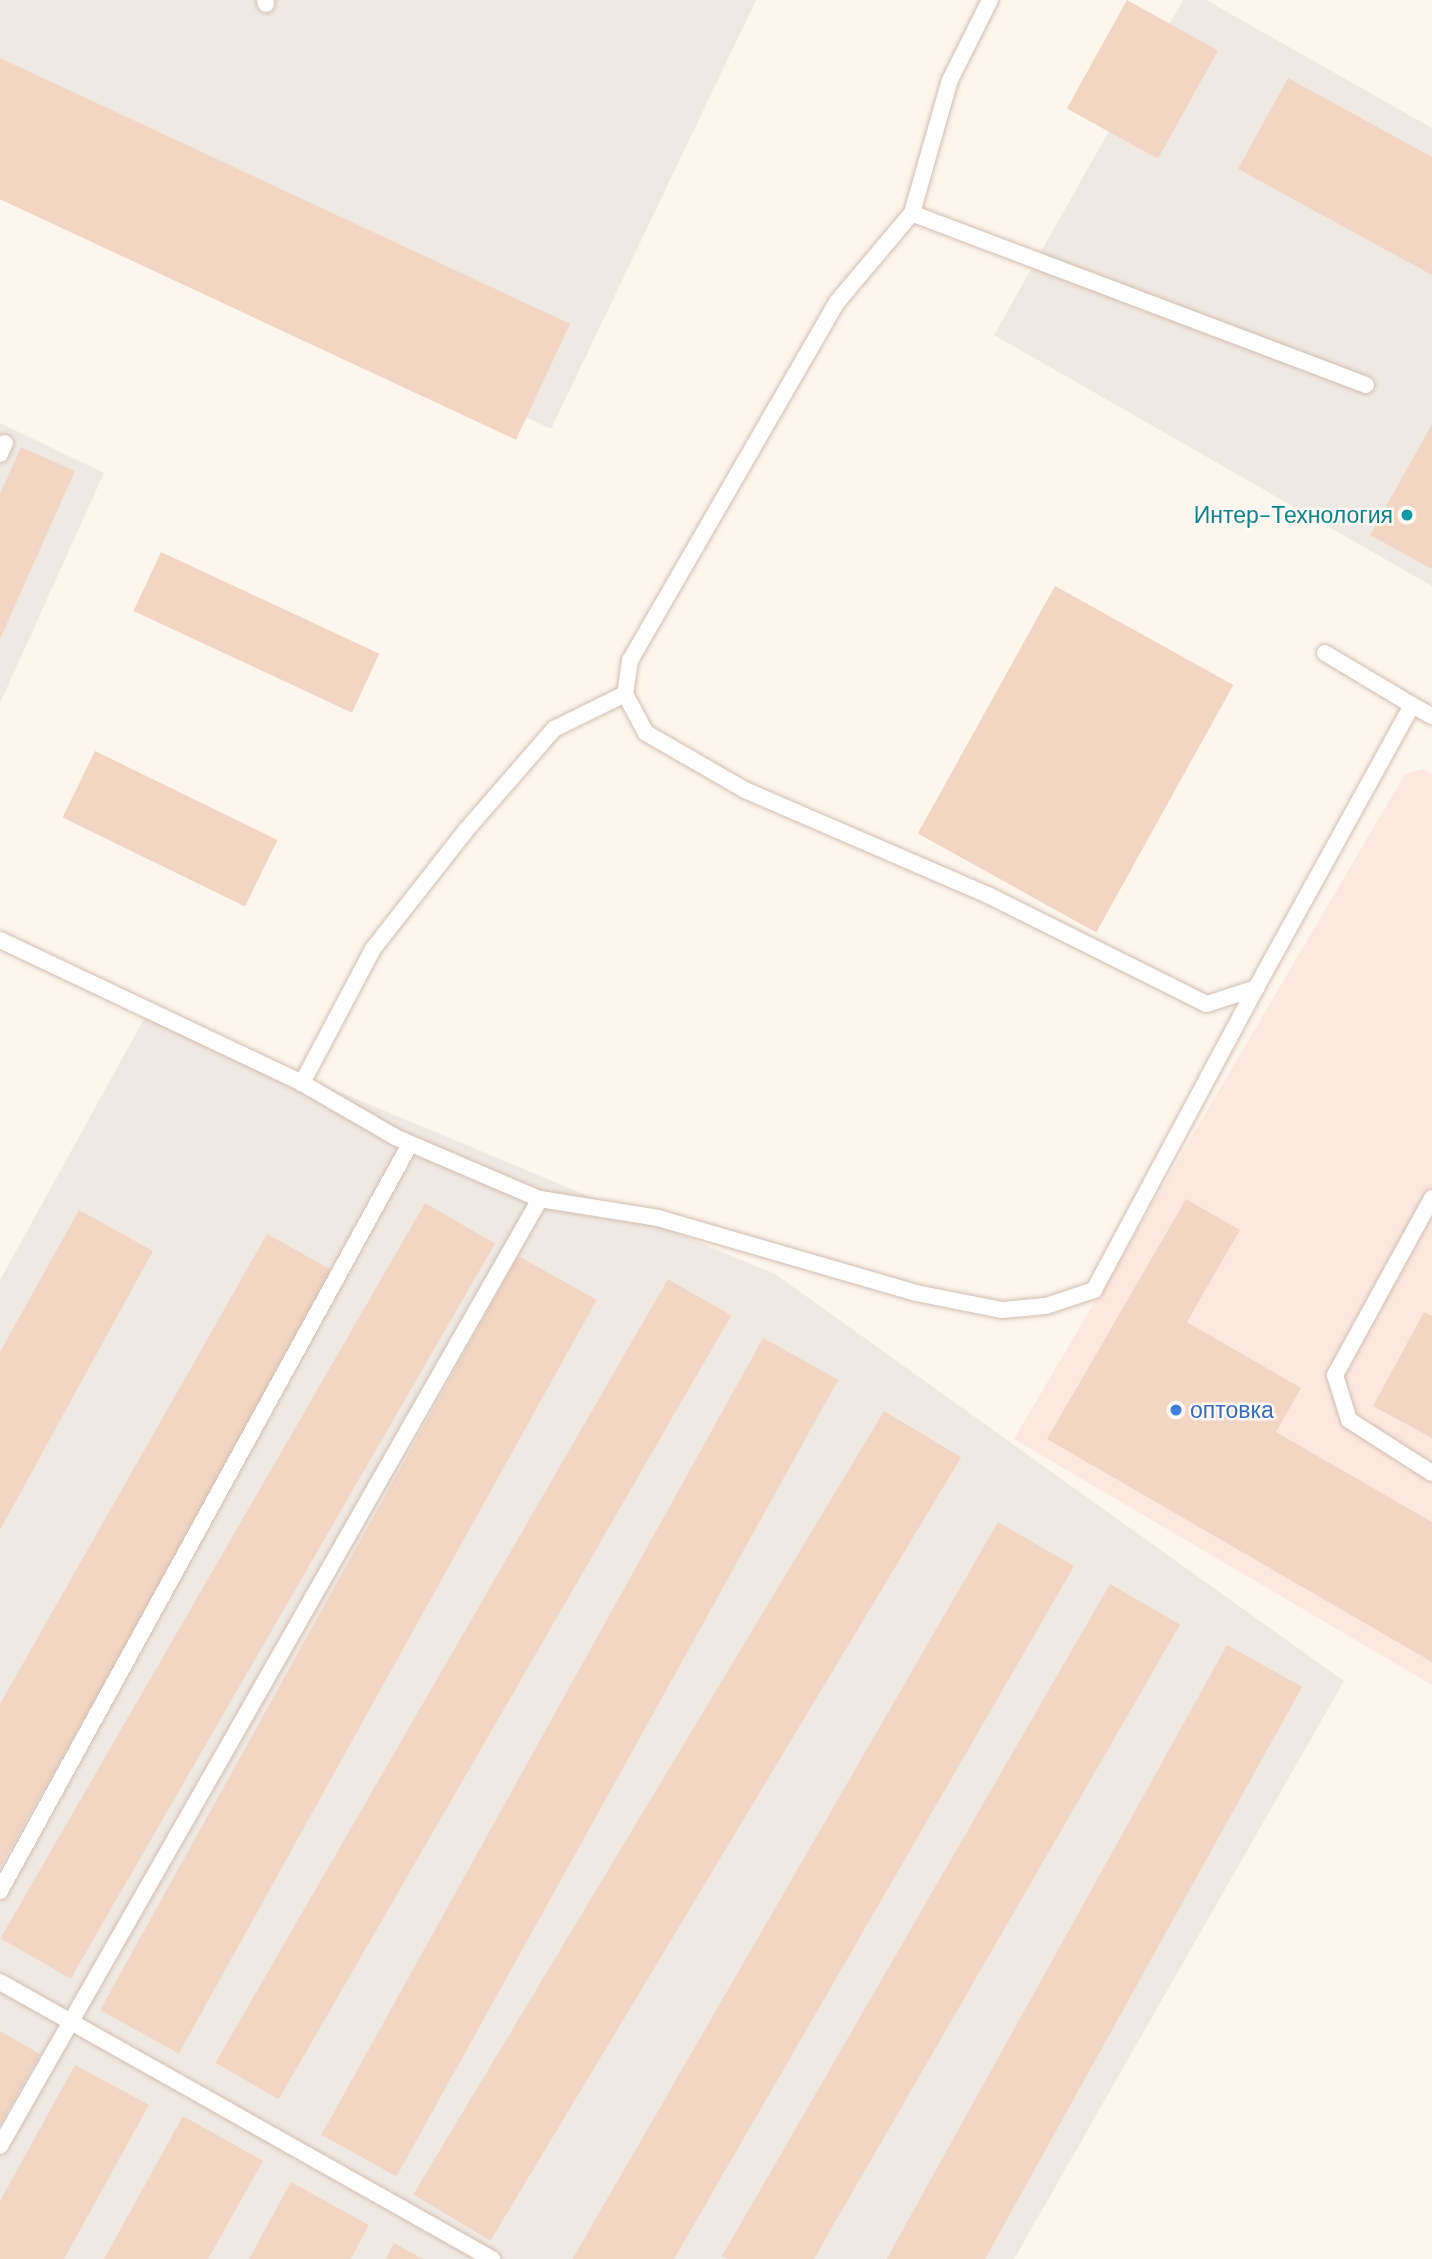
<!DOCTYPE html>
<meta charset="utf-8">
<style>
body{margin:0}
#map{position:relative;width:1432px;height:2259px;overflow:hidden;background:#fdf6ec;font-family:"DM Sans",sans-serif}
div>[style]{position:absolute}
.commercial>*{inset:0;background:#fde8e0}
.industrial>*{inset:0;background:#efe9e4}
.building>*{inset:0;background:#f3d5c3;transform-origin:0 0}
.roads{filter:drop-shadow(0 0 2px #d1beb0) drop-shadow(0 0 2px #d1beb0)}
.service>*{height:16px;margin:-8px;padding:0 8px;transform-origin:8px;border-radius:8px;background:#fff}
.dots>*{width:19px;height:19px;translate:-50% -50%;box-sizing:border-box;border:4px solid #fffaf3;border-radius:50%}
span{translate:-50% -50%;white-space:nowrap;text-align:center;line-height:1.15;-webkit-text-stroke:5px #fffaf3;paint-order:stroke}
.culture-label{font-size:23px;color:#0d838f}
.right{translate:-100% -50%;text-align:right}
.shop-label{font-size:23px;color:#366cbe}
.left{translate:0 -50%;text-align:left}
</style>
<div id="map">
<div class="commercial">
<div style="clip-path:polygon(1424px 769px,1432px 774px,1432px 1685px,1014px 1439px,1405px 774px)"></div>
</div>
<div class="industrial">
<div style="clip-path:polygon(0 0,756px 0,551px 429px,0 170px)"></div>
<div style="clip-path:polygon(1183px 0,1206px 0,1432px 128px,1432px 586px,994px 335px)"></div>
<div style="clip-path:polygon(0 423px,104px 473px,0 703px)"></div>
<div style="clip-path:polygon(148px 1012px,775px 1274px,1344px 1681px,1014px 2259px,0 2259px,0 1280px)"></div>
</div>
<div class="building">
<div style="left:1127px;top:0;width:104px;height:124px;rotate:29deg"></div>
<div style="left:0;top:58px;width:629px;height:128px;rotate:25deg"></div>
<div style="clip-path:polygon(1288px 78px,1432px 157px,1432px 275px,1238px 169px)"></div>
<div style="clip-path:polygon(1432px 424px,1432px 569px,1370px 535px)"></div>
<div style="clip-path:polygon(21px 447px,75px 471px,0 639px,0 494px)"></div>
<div style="left:161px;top:552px;width:241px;height:65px;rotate:25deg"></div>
<div style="left:1055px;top:586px;width:204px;height:283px;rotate:29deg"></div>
<div style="left:95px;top:751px;width:203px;height:74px;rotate:26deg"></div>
<div style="clip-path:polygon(1186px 1199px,1240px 1230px,1187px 1322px,1301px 1388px,1276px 1432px,1432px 1522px,1432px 1662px,1047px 1439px)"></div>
<div style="left:425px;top:1203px;width:81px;height:849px;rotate:30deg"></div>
<div style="clip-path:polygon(79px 1210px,153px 1251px,0 1530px,0 1352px)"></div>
<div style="clip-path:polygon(267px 1234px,337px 1273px,0 1867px,0 1704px)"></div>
<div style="left:518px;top:1256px;width:90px;height:862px;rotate:29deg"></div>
<div style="left:668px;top:1279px;width:73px;height:905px;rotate:30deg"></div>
<div style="clip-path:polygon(1424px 1312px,1432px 1316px,1432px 1438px,1373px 1406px)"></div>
<div style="left:763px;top:1338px;width:86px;height:911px;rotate:29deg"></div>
<div style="left:884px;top:1411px;width:90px;height:914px;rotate:31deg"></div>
<div style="left:998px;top:1522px;width:88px;height:855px;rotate:30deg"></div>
<div style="left:1110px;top:1584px;width:81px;height:776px;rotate:30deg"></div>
<div style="left:1227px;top:1645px;width:86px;height:707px;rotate:29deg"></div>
<div style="clip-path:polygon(0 2031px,40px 2054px,0 2125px)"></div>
<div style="clip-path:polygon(75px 2065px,149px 2105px,64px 2259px,0 2259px,0 2201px)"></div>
<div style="clip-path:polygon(183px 2116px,263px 2161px,208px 2259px,104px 2259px)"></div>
<div style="clip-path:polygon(291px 2182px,369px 2225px,351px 2259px,249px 2259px)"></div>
<div style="clip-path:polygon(394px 2243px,423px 2259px,386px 2259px)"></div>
</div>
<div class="roads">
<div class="service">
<div style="left:265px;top:0;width:4px;rotate:76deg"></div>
<div style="left:912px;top:213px;width:138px;rotate:-74.1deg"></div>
<div style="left:950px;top:80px;width:89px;rotate:-63.4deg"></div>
<div style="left:1366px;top:385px;width:485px;rotate:-159.3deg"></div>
<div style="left:912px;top:213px;width:116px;rotate:130.1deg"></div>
<div style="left:837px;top:302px;width:414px;rotate:120deg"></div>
<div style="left:630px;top:660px;width:34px;rotate:98deg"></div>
<div style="left:625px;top:694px;width:44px;rotate:61.7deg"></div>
<div style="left:646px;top:733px;width:114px;rotate:29.9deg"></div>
<div style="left:745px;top:790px;width:267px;rotate:23.4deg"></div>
<div style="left:990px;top:896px;width:242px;rotate:26.5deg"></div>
<div style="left:1207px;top:1004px;width:52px;rotate:-18.1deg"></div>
<div style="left:1256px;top:988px;width:323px;rotate:-61.1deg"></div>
<div style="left:1412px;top:705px;width:23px;rotate:29deg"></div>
<div style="left:0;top:454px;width:12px;rotate:-66deg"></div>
<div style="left:1325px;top:653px;width:101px;rotate:30.9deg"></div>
<div style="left:625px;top:694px;width:79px;rotate:153.8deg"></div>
<div style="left:554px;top:729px;width:133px;rotate:131deg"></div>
<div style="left:467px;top:829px;width:152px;rotate:128.1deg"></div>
<div style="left:373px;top:949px;width:152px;rotate:117.9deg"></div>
<div style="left:302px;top:1083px;width:108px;rotate:30.1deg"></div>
<div style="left:395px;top:1137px;width:158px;rotate:23.2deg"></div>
<div style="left:540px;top:1199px;width:120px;rotate:9.1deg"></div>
<div style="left:658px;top:1218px;width:269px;rotate:16.2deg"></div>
<div style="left:916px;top:1293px;width:88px;rotate:11.2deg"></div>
<div style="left:1002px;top:1310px;width:44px;rotate:-5.2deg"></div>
<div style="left:1046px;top:1306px;width:51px;rotate:-18.4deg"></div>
<div style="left:1094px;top:1290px;width:343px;rotate:-61.8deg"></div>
<div style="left:0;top:940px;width:334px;rotate:25.3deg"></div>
<div style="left:1432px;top:1198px;width:202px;rotate:118.7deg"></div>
<div style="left:1335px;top:1375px;width:47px;rotate:72.7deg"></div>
<div style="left:1349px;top:1420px;width:98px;rotate:32.6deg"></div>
<div style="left:0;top:1891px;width:852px;rotate:-61.24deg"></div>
<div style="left:0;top:1982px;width:565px;rotate:29.38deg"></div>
<div style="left:0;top:2146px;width:1090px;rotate:-60.31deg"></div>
</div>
</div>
<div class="dots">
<div style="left:1407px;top:515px;background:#0f9aa8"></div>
<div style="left:1176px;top:1410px;background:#3f7fe0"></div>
</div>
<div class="culture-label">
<span class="right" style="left:1393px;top:515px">Интер-Технология</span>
</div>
<div class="shop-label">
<span class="left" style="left:1190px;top:1410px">оптовка</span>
</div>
</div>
